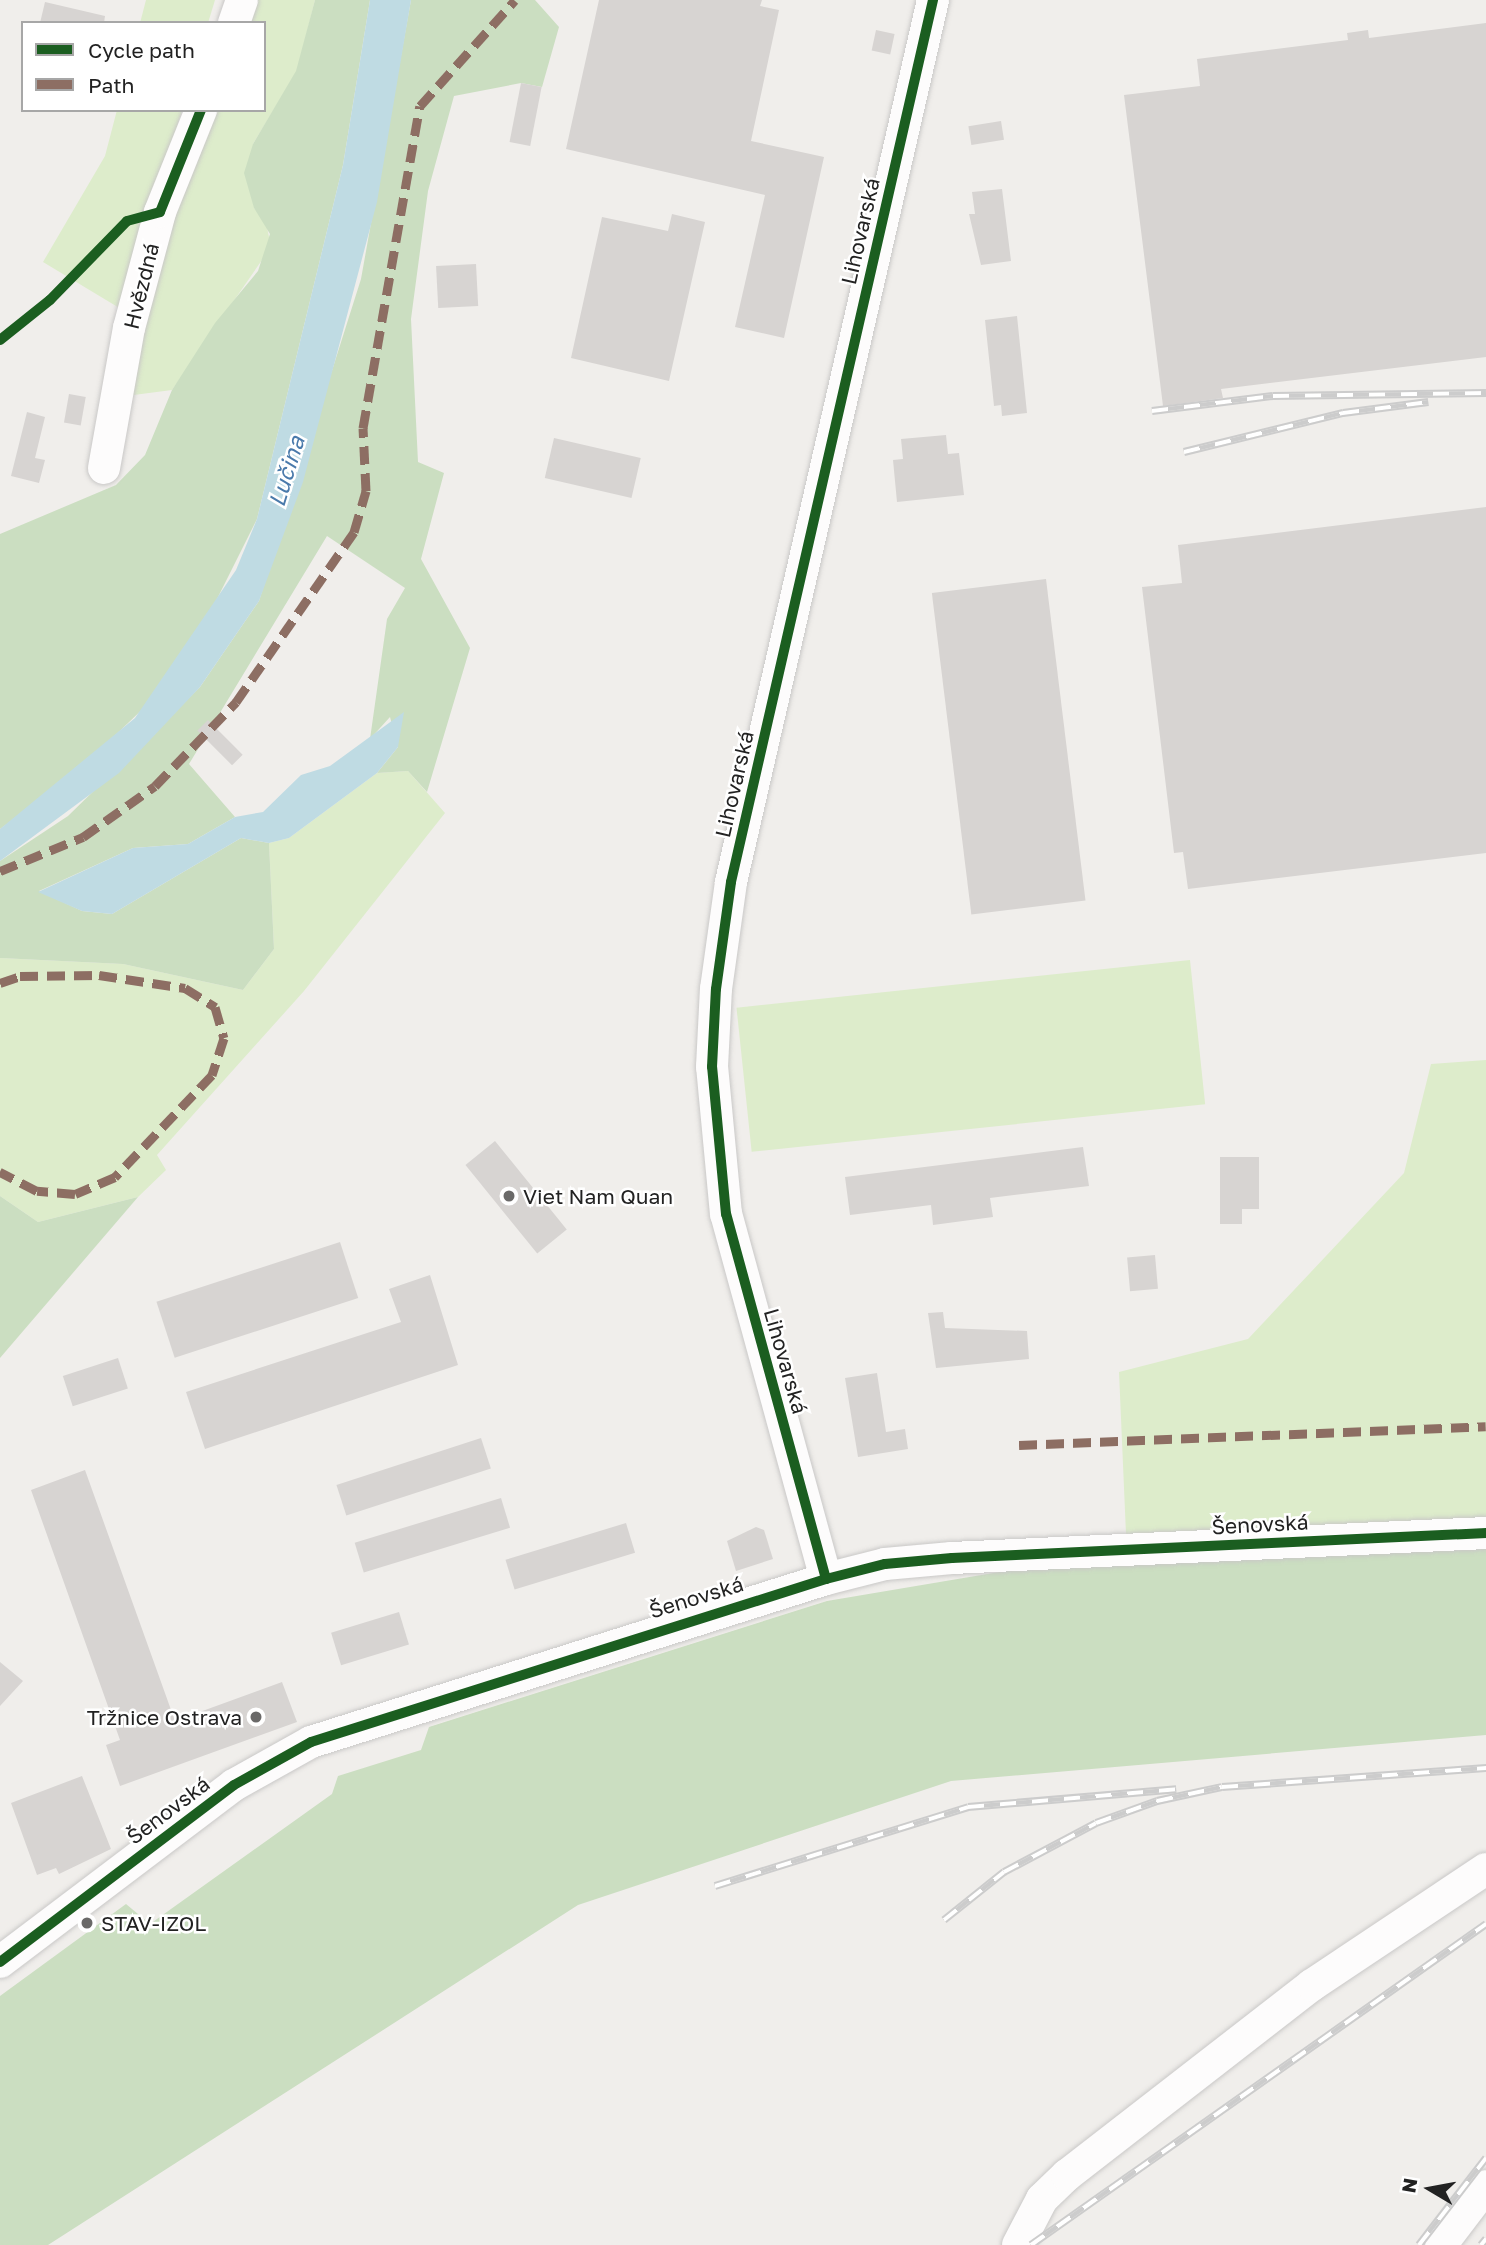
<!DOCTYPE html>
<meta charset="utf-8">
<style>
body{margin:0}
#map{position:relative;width:1486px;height:2245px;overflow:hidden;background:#f0eeeb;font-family:"Golos Text",sans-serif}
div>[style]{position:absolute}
.grass>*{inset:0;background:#ddeccb;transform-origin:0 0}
.forest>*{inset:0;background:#cbdec1}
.water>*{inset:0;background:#bfdbe3}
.building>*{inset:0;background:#d7d4d2;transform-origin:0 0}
.roads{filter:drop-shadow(0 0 2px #c9c8c7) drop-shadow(0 0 2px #c9c8c7)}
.minor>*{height:32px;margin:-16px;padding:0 16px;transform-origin:16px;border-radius:16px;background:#fdfcfc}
.rail>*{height:8px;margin-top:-4px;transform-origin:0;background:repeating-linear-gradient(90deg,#fff 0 16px,#ccc 0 32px);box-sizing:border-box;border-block:2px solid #ccc}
.quiet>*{height:9px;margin-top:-4.5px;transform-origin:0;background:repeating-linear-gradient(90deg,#8d6e63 0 18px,transparent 0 27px)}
.cycleway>*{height:10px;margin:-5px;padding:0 5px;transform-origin:5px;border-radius:5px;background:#1b5e20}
.dots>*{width:19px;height:19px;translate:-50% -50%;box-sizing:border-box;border:4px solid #fff;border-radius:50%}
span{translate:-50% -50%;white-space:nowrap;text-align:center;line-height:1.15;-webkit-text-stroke:5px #fff;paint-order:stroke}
.street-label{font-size:21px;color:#222}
.poi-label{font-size:21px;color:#222}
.left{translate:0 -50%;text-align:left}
.right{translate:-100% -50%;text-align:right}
.water-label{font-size:23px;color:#4a7aab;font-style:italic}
.legend{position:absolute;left:21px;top:21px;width:245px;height:91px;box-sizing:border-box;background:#fff;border:2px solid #a7a7a7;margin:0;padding:9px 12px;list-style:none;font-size:21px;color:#222}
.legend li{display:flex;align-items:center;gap:14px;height:35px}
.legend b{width:35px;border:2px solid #a7a7a7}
.north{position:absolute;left:1395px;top:2154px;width:70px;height:70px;-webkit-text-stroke:5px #fff;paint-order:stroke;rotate:280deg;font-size:19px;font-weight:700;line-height:28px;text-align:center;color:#222}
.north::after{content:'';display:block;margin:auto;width:24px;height:32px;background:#222;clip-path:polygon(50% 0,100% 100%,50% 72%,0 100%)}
</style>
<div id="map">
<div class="grass">
<div style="clip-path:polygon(146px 0,215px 0,208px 23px,140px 23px)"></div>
<div style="clip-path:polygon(247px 0,315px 0,297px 71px,253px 144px,254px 208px,266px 222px,271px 247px,172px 390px,126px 396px,131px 358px,208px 110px,264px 110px,264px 23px,239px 23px)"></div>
<div style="clip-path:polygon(117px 110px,182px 110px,121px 309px,43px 262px,105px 156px)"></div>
<div style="clip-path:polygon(408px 771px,445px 813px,304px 991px,157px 1155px,166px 1170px,138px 1197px,38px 1222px,0 1196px,0 958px,123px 964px,243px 990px,274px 949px,269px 843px,289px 838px,377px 773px)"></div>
<div style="left:1190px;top:960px;width:145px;height:456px;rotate:84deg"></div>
<div style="clip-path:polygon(1486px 1060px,1486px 1518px,1126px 1534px,1119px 1372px,1248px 1339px,1404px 1173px,1431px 1064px)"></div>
</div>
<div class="forest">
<div style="clip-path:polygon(315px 0,370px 0,343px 165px,257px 519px,209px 615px,151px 701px,77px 772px,0 829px,0 534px,116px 485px,145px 455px,172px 390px,215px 323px,258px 271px,270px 234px,254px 208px,244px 173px,253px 144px,296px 71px)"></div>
<div style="clip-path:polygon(411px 0,535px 0,559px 27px,542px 87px,521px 83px,454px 96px,428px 191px,411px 319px,418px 462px,444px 473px,421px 559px,470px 648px,427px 792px,408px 771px,377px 773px,398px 747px,390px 717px,370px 739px,387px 619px,405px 588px,327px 536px,189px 764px,235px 817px,188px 844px,133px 848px,39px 891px,82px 911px,112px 914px,241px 838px,269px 843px,274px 949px,243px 990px,123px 964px,0 958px,0 861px,68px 816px,200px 687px,259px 601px,361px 279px)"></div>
<div style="clip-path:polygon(0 1196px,38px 1222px,138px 1197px,0 1358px)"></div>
<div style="clip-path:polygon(1486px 1549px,1486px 1735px,951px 1781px,578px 1905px,48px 2245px,0 2245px,0 1996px,126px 1904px,150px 1924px,332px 1794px,338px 1776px,421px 1750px,429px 1727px,827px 1601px,1011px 1570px)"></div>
</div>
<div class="water">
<div style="clip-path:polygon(370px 0,411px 0,377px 202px,303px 482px,259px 601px,200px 687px,119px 773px,0 861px,0 829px,135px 718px,236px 570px,257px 519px,343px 165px)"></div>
<div style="clip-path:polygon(404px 712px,398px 747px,377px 773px,289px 838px,269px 843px,241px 838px,112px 914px,82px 911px,38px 892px,133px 848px,188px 844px,235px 817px,263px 812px,301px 775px,330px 766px)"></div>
</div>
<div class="building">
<div style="clip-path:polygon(599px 0,762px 0,760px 6px,779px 10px,751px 141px,824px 157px,784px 338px,735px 327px,765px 195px,566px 149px)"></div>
<div style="clip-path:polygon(45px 2px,105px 16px,104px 23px,40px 23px)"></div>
<div style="clip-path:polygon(1486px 23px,1486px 357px,1221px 389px,1223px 398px,1163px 406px,1124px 95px,1200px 86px,1197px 59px,1348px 40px,1347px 33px,1368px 30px,1369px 38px)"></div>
<div style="left:876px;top:30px;width:19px;height:21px;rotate:12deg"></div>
<div style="left:521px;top:83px;width:21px;height:60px;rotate:11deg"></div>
<div style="left:1001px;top:121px;width:19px;height:33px;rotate:81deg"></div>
<div style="clip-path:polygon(1002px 189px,1011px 261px,981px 265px,969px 214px,975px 214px,972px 192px)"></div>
<div style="clip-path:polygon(672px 214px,705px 222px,669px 381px,571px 358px,602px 217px,668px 231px)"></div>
<div style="left:476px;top:264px;width:42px;height:40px;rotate:87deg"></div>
<div style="clip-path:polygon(1017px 316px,1027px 413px,1002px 416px,1001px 405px,994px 406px,985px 320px)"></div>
<div style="left:69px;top:394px;width:17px;height:29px;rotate:10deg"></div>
<div style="clip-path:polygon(27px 412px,45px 417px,35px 458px,45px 460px,39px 483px,11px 476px)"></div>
<div style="clip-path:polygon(946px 435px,948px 454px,959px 453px,964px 495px,897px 502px,893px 460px,903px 459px,901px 439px)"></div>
<div style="left:554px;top:438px;width:89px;height:41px;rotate:13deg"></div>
<div style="clip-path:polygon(1486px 507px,1486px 853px,1188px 889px,1183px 852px,1174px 853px,1142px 587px,1182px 583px,1178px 545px)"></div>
<div style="left:1046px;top:579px;width:324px;height:115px;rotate:83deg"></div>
<div style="left:208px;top:720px;width:49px;height:15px;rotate:45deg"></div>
<div style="left:495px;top:1141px;width:114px;height:38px;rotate:51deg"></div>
<div style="clip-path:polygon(1083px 1147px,1089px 1186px,990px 1198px,993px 1217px,933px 1225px,931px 1205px,850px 1215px,845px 1177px)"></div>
<div style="clip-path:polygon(1220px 1157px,1259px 1157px,1259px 1209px,1242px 1209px,1242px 1224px,1220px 1224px)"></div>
<div style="left:340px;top:1242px;width:59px;height:193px;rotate:72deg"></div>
<div style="left:1155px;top:1255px;width:34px;height:28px;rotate:85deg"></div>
<div style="clip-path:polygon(430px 1275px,458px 1365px,205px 1449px,186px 1392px,401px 1322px,389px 1289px)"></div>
<div style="clip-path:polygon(943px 1312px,945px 1328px,1027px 1331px,1029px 1359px,936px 1368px,928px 1313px)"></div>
<div style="left:118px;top:1358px;width:32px;height:58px;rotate:72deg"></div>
<div style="clip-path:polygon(877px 1373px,886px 1432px,905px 1429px,908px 1449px,858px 1457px,845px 1378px)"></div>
<div style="left:481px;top:1438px;width:32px;height:152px;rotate:72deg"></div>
<div style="clip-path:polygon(85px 1470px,175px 1721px,282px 1682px,297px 1722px,120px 1786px,106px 1745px,120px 1740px,31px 1490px)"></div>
<div style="left:501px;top:1498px;width:31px;height:153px;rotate:73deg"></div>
<div style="left:626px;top:1523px;width:31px;height:126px;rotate:73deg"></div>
<div style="clip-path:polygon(756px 1527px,764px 1530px,773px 1559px,736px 1571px,727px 1541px)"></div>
<div style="left:399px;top:1612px;width:34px;height:71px;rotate:73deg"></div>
<div style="clip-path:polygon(0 1662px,23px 1681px,0 1706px)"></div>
<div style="clip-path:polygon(82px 1776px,111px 1849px,59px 1874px,56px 1868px,37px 1875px,11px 1803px)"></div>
</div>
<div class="roads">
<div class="minor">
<div style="left:234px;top:23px;width:24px;rotate:-71deg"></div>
<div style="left:104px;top:468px;width:142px;rotate:-79.9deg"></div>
<div style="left:129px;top:328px;width:120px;rotate:-75deg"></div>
<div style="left:160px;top:212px;width:110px;rotate:-68.1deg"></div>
<div style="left:826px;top:1579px;width:378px;rotate:-105.3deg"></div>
<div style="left:726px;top:1214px;width:148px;rotate:-95.4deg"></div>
<div style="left:712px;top:1067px;width:78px;rotate:-87.1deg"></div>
<div style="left:716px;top:989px;width:108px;rotate:-82deg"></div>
<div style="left:731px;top:882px;width:905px;rotate:-77.1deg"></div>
<div style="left:0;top:1962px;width:293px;rotate:-37.1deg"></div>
<div style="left:234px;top:1785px;width:88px;rotate:-29.2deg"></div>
<div style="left:311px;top:1742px;width:540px;rotate:-17.56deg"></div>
<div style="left:826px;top:1579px;width:61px;rotate:-14.3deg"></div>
<div style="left:885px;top:1564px;width:67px;rotate:-5.1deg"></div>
<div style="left:952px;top:1558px;width:535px;rotate:-2.68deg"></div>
<div style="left:1018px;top:2245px;width:52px;rotate:-62.4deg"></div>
<div style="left:1042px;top:2199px;width:35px;rotate:-44deg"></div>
<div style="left:1067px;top:2175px;width:310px;rotate:-37.8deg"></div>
<div style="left:1312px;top:1985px;width:209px;rotate:-33.7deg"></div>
<div style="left:1441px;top:2245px;width:74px;rotate:-52.7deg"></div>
</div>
</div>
<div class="rail">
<div style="left:1152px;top:411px;width:122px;rotate:-7.1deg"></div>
<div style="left:1273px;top:396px;width:213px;rotate:-0.8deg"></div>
<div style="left:1184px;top:452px;width:164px;rotate:-13.8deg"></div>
<div style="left:1343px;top:413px;width:86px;rotate:-7.4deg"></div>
<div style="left:715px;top:1886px;width:265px;rotate:-17.3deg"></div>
<div style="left:968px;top:1807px;width:209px;rotate:-4.9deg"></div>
<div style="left:944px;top:1920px;width:77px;rotate:-38.7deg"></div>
<div style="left:1004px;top:1872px;width:104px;rotate:-28deg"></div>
<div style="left:1096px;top:1823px;width:65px;rotate:-19.8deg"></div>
<div style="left:1157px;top:1801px;width:66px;rotate:-12.2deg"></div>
<div style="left:1222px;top:1787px;width:265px;rotate:-4.1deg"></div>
<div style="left:1031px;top:2245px;width:557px;rotate:-35.2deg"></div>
<div style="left:1419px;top:2245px;width:110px;rotate:-52.4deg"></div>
<div style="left:1481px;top:2245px;width:8px;rotate:-50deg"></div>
</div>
<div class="quiet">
<div style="left:0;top:871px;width:90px;rotate:-22.3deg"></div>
<div style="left:83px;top:837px;width:88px;rotate:-35.3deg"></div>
<div style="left:155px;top:786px;width:117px;rotate:-46deg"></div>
<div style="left:236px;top:702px;width:207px;rotate:-55.2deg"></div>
<div style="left:354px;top:532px;width:43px;rotate:-73.7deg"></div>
<div style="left:366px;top:491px;width:63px;rotate:-92.7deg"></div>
<div style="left:363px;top:428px;width:327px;rotate:-80deg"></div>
<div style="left:420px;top:106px;width:142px;rotate:-48.1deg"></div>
<div style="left:0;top:983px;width:21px;rotate:-19deg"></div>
<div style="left:20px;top:976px;width:79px;rotate:-0.7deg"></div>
<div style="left:99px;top:975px;width:87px;rotate:8.6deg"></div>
<div style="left:185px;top:988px;width:36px;rotate:32deg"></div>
<div style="left:215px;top:1007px;width:32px;rotate:74deg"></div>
<div style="left:224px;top:1038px;width:39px;rotate:108deg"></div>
<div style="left:212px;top:1075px;width:141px;rotate:133.6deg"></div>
<div style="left:115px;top:1177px;width:43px;rotate:157deg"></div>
<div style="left:75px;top:1194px;width:38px;rotate:-175deg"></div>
<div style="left:37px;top:1191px;width:42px;rotate:-152.8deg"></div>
<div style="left:1019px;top:1445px;width:467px;rotate:-2.3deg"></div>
</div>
<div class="cycleway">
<div style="left:0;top:340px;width:64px;rotate:-38.7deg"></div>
<div style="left:50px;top:300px;width:110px;rotate:-45.7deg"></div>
<div style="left:127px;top:221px;width:34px;rotate:-15deg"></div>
<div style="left:160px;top:212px;width:110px;rotate:-68.1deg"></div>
<div style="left:826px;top:1579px;width:378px;rotate:-105.3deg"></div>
<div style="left:726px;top:1214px;width:148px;rotate:-95.4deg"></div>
<div style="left:712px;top:1067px;width:78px;rotate:-87.1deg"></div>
<div style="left:716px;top:989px;width:108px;rotate:-82deg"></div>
<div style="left:731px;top:882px;width:905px;rotate:-77.1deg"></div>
<div style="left:0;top:1962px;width:293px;rotate:-37.1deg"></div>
<div style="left:234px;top:1785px;width:88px;rotate:-29.2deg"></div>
<div style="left:311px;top:1742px;width:540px;rotate:-17.56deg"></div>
<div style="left:826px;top:1579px;width:61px;rotate:-14.3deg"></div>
<div style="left:885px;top:1564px;width:67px;rotate:-5.1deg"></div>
<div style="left:952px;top:1558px;width:535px;rotate:-2.68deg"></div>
</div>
<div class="dots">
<div style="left:509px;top:1196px;background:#6a6968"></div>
<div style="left:256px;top:1717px;background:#6a6968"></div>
<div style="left:87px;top:1923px;background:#6a6968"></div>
</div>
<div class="street-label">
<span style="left:860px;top:231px;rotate:-77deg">Lihovarská</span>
<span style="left:141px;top:286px;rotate:-76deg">Hvězdná</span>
<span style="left:734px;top:784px;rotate:-77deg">Lihovarská</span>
<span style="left:786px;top:1361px;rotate:74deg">Lihovarská</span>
<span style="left:1260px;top:1524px;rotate:-3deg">Šenovská</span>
<span style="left:696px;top:1597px;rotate:-17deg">Šenovská</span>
<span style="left:168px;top:1810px;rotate:-37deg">Šenovská</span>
</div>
<div class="poi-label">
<span class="left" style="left:523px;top:1196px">Viet Nam Quan</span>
<span class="right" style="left:242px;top:1717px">Tržnice Ostrava</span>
<span class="left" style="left:101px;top:1923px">STAV-IZOL</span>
</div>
<div class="water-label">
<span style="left:286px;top:471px;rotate:-73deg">Lučina</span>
</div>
<ul class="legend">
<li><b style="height:9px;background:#1b5e20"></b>Cycle path</li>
<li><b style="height:9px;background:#8d6e63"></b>Path</li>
</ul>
<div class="north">N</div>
</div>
